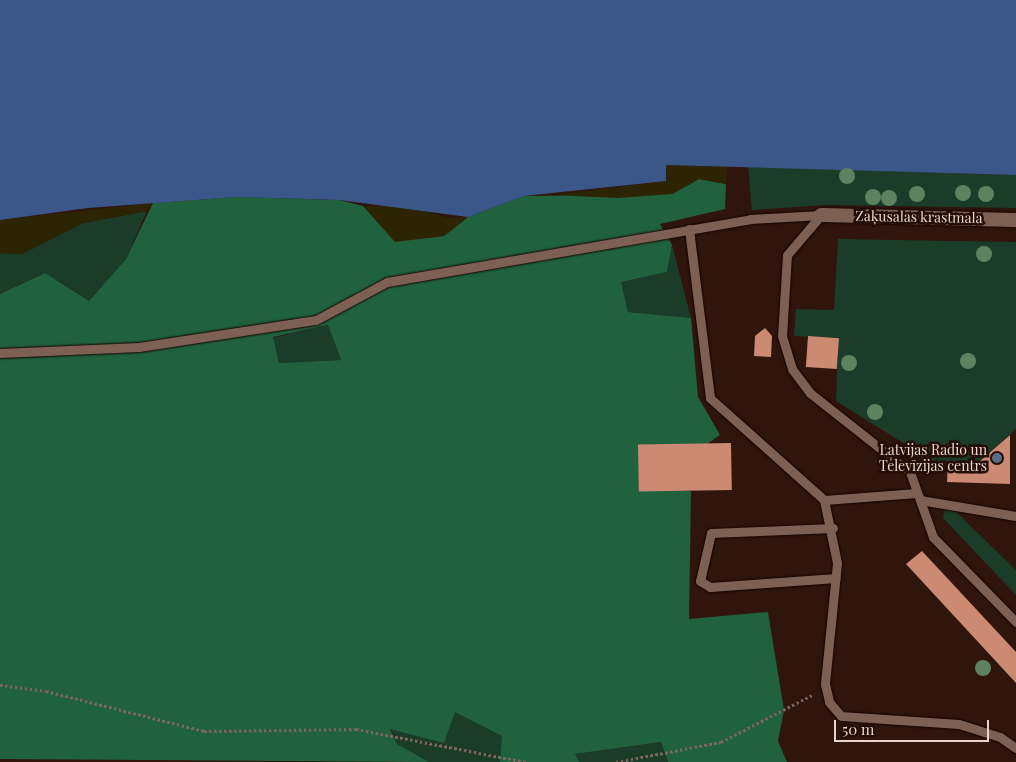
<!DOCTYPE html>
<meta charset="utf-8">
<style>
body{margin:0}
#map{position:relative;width:1016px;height:762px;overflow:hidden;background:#2f150c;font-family:"Playfair Display",serif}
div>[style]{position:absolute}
.green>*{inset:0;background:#1a3c28}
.forest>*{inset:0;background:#21623e}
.sand>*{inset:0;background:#2c2403}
.water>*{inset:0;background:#3b5688}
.building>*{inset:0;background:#cc8a72;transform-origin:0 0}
.path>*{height:3px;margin-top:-1.5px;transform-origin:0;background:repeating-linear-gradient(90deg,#7d665e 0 2.5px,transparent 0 5px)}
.roads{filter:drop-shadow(0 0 1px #160200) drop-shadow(0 0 1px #160200)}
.service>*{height:9px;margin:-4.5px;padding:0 4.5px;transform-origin:4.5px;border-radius:4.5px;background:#7e5f53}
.tertiary>*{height:14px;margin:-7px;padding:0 7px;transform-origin:7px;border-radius:7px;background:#7e5f53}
.trees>*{width:16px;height:16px;margin:-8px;border-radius:50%;background:#5c825f}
.dots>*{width:14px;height:14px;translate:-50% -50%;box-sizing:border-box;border:2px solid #250c04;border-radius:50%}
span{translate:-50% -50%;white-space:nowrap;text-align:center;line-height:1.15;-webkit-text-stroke:5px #250c04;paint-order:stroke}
.street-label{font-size:14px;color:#e7d5ce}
.poi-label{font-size:14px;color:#e7d5ce}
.right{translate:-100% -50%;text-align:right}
.scale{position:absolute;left:834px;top:720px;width:155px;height:22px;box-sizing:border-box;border:2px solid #e7d5ce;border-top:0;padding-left:6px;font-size:15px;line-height:18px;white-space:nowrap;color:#e7d5ce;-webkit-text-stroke:4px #250c04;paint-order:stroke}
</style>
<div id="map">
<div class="green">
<div style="clip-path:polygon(748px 167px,1016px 175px,1016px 208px,827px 205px,752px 210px)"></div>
<div style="clip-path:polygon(147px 211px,126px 259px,89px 301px,45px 273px,0 294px,0 253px,22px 254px,83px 223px)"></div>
<div style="clip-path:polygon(838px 239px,1016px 242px,1016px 429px,979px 462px,932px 461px,836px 401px,838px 338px,794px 336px,796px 309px,834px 310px)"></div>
<div style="clip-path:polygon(672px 245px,691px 318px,628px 312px,621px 282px,667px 272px)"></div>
<div style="clip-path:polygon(328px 325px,341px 360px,279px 363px,272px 338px)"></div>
<div style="clip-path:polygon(945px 509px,953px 509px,1016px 570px,1016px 595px,943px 518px)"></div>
<div style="clip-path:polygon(454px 711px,503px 736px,500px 762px,429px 762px,397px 744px,390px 728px,444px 742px)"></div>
<div style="clip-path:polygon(661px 742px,668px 762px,579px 762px,575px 754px)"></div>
</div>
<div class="forest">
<div style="clip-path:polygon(evenodd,699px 179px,726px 184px,725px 209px,660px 224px,672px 245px,667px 272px,621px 282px,628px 312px,691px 318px,698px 397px,720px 435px,639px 491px,691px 491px,689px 619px,768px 612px,784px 710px,778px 741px,787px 762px,668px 762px,661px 742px,575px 754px,579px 762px,500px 762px,502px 736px,455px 712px,444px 743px,390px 729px,397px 744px,429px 762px,0 759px,0 294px,45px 273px,89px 301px,126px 259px,153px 203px,237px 197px,339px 200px,363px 206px,395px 241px,444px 236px,468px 217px,524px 196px,672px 194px,699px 179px,328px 325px,341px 360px,279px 363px,273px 337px,328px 325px)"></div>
</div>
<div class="sand">
<div style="clip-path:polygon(666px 165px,728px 167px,726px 184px,699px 179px,672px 194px,618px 198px,554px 195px,665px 181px)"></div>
<div style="clip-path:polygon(153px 203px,147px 211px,83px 223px,22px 254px,0 253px,0 220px)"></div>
<div style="clip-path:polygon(363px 206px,404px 206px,449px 218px,468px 217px,444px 236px,395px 242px)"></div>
</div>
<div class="water">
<div style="clip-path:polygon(0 0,1016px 0,1016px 175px,666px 165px,666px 181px,524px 196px,468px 217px,339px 200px,237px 197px,88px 208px,0 220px)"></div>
</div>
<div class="building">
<div style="clip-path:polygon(765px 328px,772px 336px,771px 357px,754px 356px,755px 336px)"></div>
<div style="left:808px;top:336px;width:31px;height:31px;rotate:4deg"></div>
<div style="clip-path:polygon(1010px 435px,1010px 484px,947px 482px,948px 462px,979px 462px)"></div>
<div style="left:731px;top:443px;width:47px;height:93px;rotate:89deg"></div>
<div style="clip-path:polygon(922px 551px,1016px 652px,1016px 683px,906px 564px)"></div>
</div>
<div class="path">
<div style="left:0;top:685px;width:46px;rotate:7.4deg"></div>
<div style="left:46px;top:691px;width:163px;rotate:14.2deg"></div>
<div style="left:204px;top:731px;width:152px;rotate:-0.8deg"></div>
<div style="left:356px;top:729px;width:173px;rotate:11deg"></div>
<div style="left:616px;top:762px;width:107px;rotate:-10.8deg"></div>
<div style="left:721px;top:742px;width:102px;rotate:-27.3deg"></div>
</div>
<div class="roads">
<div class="service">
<div style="left:821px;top:215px;width:52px;rotate:130.4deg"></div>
<div style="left:787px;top:255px;width:81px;rotate:93.5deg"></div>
<div style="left:782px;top:336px;width:34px;rotate:73deg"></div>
<div style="left:792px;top:369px;width:30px;rotate:53deg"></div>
<div style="left:810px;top:393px;width:127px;rotate:38.3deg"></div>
<div style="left:910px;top:472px;width:69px;rotate:70.5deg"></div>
<div style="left:933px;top:537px;width:119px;rotate:45.7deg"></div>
<div style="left:689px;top:229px;width:170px;rotate:82.9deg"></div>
<div style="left:710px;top:398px;width:153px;rotate:41.8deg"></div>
<div style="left:824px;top:500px;width:64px;rotate:78.3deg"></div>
<div style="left:837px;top:563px;width:122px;rotate:95.7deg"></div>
<div style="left:825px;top:684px;width:18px;rotate:77deg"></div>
<div style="left:829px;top:702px;width:18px;rotate:49deg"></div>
<div style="left:841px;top:716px;width:118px;rotate:3.9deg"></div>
<div style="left:959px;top:724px;width:43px;rotate:17.6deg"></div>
<div style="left:1000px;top:737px;width:19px;rotate:35deg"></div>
<div style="left:0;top:353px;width:139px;rotate:-2.5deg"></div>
<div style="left:139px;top:347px;width:179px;rotate:-8.7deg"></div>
<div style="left:316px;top:320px;width:81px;rotate:-28.2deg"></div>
<div style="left:387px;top:282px;width:368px;rotate:-9.8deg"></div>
<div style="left:750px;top:219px;width:71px;rotate:-3.2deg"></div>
<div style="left:824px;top:500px;width:93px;rotate:-4.3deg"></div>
<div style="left:920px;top:500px;width:97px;rotate:9.5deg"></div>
<div style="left:833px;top:528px;width:122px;rotate:177.7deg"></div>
<div style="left:711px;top:533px;width:49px;rotate:102.9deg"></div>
<div style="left:700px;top:581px;width:12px;rotate:31deg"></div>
<div style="left:710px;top:587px;width:126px;rotate:-4.1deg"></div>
</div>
<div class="tertiary">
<div style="left:821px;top:215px;width:195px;rotate:1.5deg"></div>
</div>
</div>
<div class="trees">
<div style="left:847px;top:176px"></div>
<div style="left:963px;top:193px"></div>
<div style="left:917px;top:194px"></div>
<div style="left:986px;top:194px"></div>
<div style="left:873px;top:197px"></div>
<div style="left:889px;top:198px"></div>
<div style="left:984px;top:254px"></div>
<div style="left:968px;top:361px"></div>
<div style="left:849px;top:363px"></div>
<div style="left:875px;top:412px"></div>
<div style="left:983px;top:668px"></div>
</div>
<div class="dots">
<div style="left:997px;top:458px;background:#5c6f8a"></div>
</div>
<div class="street-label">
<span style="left:919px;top:217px;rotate:1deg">Zaķusalas krastmala</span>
</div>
<div class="poi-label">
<span class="right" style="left:987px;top:458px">Latvijas Radio un<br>Televīzijas centrs</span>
</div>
<div class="scale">50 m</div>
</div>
